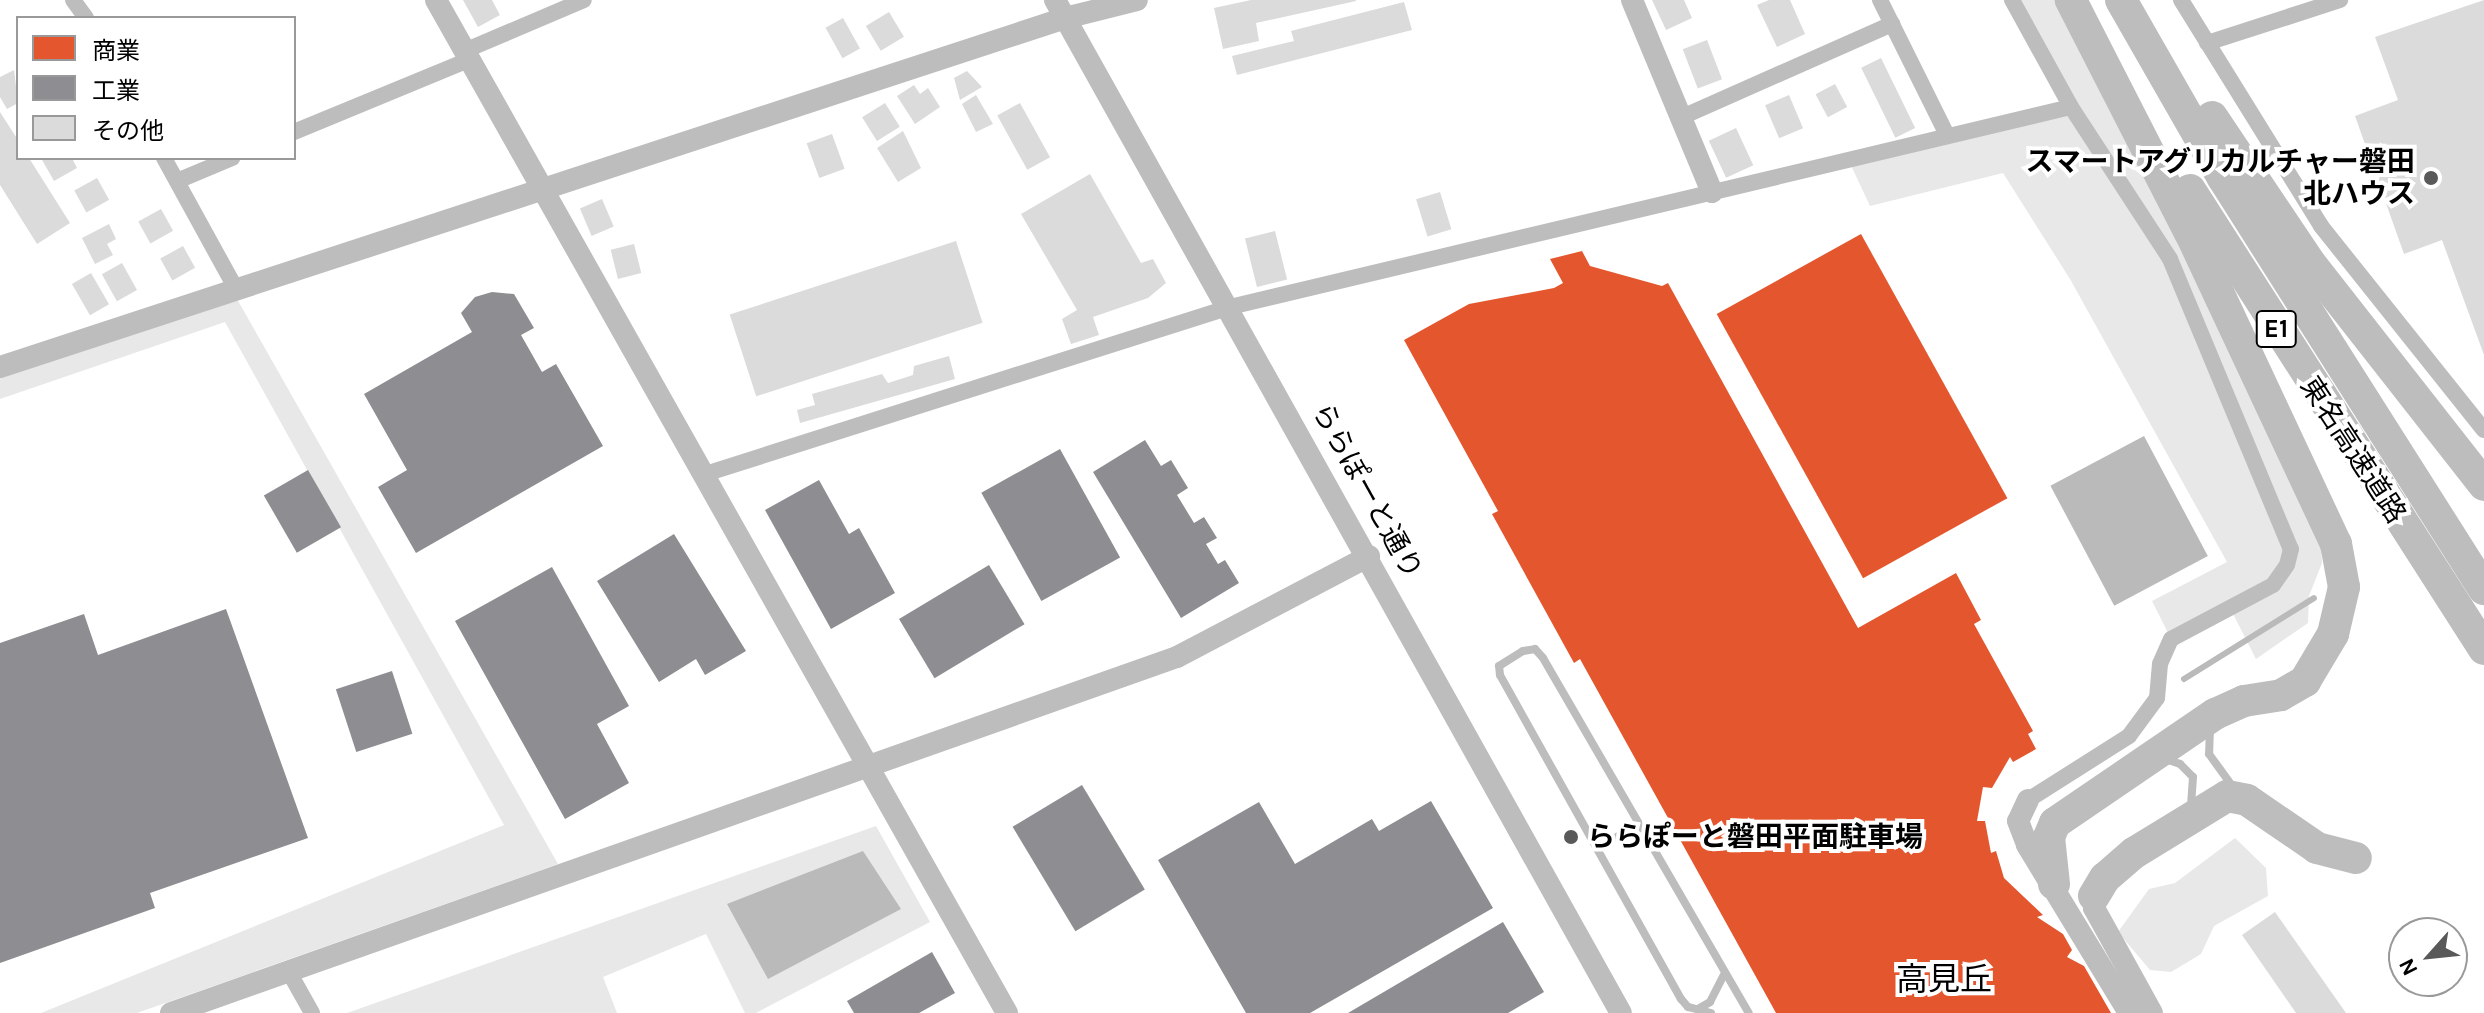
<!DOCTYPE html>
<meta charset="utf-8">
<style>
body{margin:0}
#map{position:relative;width:2484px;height:1013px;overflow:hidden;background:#fff;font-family:Karla,"Noto Sans JP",sans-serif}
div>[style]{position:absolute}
.green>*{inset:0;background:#e8e8e8}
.water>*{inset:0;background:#bababa;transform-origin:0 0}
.shops>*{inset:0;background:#e4572e;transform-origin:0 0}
.industry>*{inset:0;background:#8d8d92;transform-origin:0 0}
.stream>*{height:6px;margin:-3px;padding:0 3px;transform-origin:3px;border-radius:3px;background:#bababa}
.building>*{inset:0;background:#dbdbdb;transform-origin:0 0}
.service>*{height:8px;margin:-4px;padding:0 4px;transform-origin:4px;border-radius:4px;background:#bdbdbd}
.minor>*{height:16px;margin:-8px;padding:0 8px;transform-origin:8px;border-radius:8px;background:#bdbdbd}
.tertiary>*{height:22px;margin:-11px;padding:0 11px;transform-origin:11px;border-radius:11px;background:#bdbdbd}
.motorway>*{height:32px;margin:-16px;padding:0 16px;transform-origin:16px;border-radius:16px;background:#bdbdbd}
.dots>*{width:22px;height:22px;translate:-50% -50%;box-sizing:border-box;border:4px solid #fff;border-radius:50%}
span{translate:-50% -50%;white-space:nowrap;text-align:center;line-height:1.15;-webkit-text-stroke:8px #fff;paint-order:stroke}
.shield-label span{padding:2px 6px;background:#fff;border:2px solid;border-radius:6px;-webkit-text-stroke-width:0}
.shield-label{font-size:26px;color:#000;font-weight:700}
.poi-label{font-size:28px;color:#000;font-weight:700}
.right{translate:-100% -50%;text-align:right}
.left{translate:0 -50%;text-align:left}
.street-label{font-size:28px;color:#000}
.quarter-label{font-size:32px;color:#000}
.legend{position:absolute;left:16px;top:16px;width:280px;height:144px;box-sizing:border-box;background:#fff;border:2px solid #999;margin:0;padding:10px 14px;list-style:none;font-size:24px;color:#000}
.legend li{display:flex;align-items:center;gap:16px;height:40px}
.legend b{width:40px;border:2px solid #999}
.north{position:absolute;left:2388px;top:917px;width:80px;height:80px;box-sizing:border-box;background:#fff;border:2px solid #999;border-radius:50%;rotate:243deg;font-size:22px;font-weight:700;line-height:32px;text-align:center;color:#000}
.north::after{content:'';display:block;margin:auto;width:28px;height:36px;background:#595959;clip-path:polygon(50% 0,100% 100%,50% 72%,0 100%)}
</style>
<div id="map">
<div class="green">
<div style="clip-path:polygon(2014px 0,2057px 0,2173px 212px,2321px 546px,2322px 563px,2309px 596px,2308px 623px,2256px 659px,2230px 608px,2171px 639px,2152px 601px,2227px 562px,2070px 279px,2003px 173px,1870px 206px,1848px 159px,2071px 107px)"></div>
<div style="clip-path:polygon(237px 299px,558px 864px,137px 1013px,41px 1013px,504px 825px,225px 322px,0 399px,0 369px)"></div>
<div style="clip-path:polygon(876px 826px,930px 922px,756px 1013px,745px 1013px,706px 934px,603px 977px,617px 1013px,347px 1013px)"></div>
<div style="clip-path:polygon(2235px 838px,2266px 868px,2268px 896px,2214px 926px,2201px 954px,2171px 972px,2150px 970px,2118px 932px,2149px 889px,2175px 883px)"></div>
</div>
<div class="water">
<div style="left:2144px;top:436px;width:136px;height:106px;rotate:62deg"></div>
<div style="clip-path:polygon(863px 851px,901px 909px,768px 979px,727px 904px)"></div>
</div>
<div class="shops">
<div style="left:1861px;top:234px;width:302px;height:165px;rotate:61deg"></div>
<div style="clip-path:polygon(1582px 251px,1590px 266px,1662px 286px,1668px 283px,1858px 628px,1956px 573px,1981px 620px,1974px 624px,2033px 731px,2028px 734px,2036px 749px,2013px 762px,2010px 757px,1992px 788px,1983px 787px,1977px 821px,1985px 821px,1991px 853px,1996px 851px,2004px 878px,2043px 915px,2037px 917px,2063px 934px,2072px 950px,2067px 957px,2084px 966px,2111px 1013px,1776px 1013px,1580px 659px,1574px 663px,1492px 514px,1498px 511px,1404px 340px,1469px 304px,1554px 288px,1563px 283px,1550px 259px)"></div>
</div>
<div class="industry">
<div style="clip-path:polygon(492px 292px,514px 294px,534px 328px,521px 335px,542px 372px,556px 364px,603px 446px,416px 553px,378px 487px,407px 470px,364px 394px,472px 332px,461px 313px,475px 297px)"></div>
<div style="clip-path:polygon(1145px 440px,1161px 466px,1171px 460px,1188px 488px,1177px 495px,1194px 523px,1204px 517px,1217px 538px,1206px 544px,1218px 564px,1225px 560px,1239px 583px,1181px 618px,1093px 472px)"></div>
<div style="left:1060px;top:449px;width:124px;height:90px;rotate:61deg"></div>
<div style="left:308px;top:470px;width:66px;height:51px;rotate:60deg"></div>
<div style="clip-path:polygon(819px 480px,849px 534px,859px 528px,895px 593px,831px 629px,765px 510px)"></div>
<div style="clip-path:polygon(674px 534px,746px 651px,705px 675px,696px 659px,659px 682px,597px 581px)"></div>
<div style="left:989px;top:565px;width:69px;height:105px;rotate:59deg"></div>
<div style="clip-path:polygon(552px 567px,629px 706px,597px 724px,629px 783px,565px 819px,455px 621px)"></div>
<div style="clip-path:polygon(226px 609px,308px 838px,150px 893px,155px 908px,0 963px,0 643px,84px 614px,98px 655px)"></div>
<div style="left:392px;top:671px;width:66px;height:59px;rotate:72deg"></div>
<div style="left:1082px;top:785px;width:122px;height:81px;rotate:59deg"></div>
<div style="clip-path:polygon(1431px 801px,1493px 908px,1310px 1013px,1246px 1013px,1158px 860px,1259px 802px,1295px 864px,1372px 819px,1379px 831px)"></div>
<div style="clip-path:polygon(1503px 922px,1544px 992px,1508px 1013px,1348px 1013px)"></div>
<div style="clip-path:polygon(932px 952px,955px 993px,919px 1013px,854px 1013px,847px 1001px)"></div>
</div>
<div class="stream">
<div style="left:2184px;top:679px;width:153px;rotate:-31.9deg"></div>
</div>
<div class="building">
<div style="clip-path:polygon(463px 0,492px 0,500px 15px,478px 27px)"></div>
<div style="clip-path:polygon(1251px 0,1356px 0,1356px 1px,1256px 23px,1259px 41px,1223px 49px,1214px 8px)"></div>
<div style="clip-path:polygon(1652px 0,1684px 0,1692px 18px,1666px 30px)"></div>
<div style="clip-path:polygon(1769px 0,1790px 0,1805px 34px,1777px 47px,1757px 5px)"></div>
<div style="clip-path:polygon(2484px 0,2484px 355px,2442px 240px,2404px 254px,2355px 116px,2398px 100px,2375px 37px)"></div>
<div style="clip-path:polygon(1404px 2px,1412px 30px,1237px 75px,1232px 56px,1294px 41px,1291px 31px)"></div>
<div style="left:889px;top:12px;width:29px;height:27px;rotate:59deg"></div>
<div style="left:843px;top:18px;width:35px;height:20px;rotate:61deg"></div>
<div style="left:1707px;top:40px;width:42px;height:26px;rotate:69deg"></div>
<div style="left:1881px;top:58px;width:78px;height:22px;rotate:64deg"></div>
<div style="clip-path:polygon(14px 70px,18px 103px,7px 109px,0 97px,0 77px)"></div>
<div style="clip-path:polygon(967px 71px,982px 87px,960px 100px,954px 78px)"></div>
<div style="left:1835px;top:84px;width:26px;height:22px;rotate:62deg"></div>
<div style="clip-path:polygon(914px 85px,920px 94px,928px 88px,940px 107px,915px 124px,897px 96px)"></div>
<div style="clip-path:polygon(976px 95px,993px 124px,976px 132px,962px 104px)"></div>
<div style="left:1789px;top:95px;width:36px;height:26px;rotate:67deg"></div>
<div style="left:885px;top:103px;width:28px;height:27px;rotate:58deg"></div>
<div style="left:1020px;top:103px;width:62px;height:26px;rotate:61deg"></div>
<div style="clip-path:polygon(0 112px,18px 140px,18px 158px,29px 158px,70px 223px,37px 244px,0 185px)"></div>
<div style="left:1736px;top:128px;width:41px;height:30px;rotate:65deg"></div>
<div style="clip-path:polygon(903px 131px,921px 168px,898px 182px,877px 148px)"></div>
<div style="left:832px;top:134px;width:37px;height:27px;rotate:70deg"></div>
<div style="clip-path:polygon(41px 158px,72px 158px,77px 168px,54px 181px)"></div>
<div style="clip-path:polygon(1090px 174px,1141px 263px,1153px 259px,1166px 283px,1148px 298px,1093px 317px,1099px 335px,1071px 344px,1062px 319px,1077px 310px,1021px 214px)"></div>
<div style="left:97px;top:178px;width:25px;height:26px;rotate:61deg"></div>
<div style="left:1440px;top:192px;width:39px;height:25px;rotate:73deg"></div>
<div style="left:602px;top:199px;width:30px;height:24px;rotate:67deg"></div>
<div style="left:161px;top:209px;width:25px;height:26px;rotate:61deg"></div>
<div style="clip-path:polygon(109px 224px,116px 239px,107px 244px,113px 255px,95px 264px,82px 238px)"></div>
<div style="left:1275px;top:231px;width:50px;height:31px;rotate:76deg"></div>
<div style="left:956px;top:241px;width:86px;height:238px;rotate:72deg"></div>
<div style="left:634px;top:244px;width:30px;height:24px;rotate:76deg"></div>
<div style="left:183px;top:246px;width:25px;height:26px;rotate:61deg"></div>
<div style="left:122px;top:263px;width:31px;height:23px;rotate:61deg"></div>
<div style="left:91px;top:273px;width:36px;height:22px;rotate:60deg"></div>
<div style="clip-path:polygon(949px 356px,955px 379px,800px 423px,797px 410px,815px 405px,812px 394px,882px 374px,888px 383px,913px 375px,914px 366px)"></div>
<div style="clip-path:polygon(2275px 912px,2346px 1013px,2296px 1013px,2242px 935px)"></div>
</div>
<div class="service">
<div style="left:2210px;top:728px;width:26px;rotate:92deg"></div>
<div style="left:2209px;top:754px;width:39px;rotate:54deg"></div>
<div style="left:2165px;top:759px;width:16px;rotate:18deg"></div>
<div style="left:2180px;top:764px;width:18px;rotate:45deg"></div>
<div style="left:2193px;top:777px;width:27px;rotate:94deg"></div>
<div style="left:1598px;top:849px;width:46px;rotate:-32.7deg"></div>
<div style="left:1698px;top:1009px;width:14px;rotate:-30deg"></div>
<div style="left:1710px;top:1002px;width:30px;rotate:-63deg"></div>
<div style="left:1711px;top:1013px;width:24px;rotate:-165deg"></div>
<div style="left:1688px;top:1007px;width:11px;rotate:-131deg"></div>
<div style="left:1681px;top:999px;width:371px;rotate:-119.2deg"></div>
<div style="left:1500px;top:675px;width:9px;rotate:-96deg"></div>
<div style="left:1499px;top:666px;width:28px;rotate:-32deg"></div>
<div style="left:1523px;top:651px;width:12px;rotate:-9deg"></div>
<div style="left:1535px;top:649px;width:12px;rotate:48deg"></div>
<div style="left:1543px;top:658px;width:410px;rotate:59.9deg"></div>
</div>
<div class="minor">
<div style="left:73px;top:0;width:22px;rotate:54deg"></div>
<div style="left:1880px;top:0;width:151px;rotate:63.6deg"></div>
<div style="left:2012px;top:0;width:122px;rotate:61.1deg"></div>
<div style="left:2071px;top:107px;width:181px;rotate:56.9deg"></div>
<div style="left:2170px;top:259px;width:314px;rotate:67.4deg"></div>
<div style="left:2291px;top:549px;width:16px;rotate:104deg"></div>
<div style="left:2287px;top:565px;width:24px;rotate:125deg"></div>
<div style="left:2273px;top:585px;width:115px;rotate:152.1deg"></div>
<div style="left:2171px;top:639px;width:27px;rotate:114deg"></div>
<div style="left:2160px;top:664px;width:34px;rotate:95deg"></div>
<div style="left:2157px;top:698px;width:47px;rotate:126.4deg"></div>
<div style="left:2129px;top:736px;width:120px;rotate:147.6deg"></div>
<div style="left:2181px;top:0;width:266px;rotate:58.2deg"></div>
<div style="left:2321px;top:226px;width:261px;rotate:51.4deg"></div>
<div style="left:2207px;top:43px;width:140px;rotate:-17.9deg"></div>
<div style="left:464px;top:51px;width:130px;rotate:-23deg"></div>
<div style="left:1682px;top:117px;width:230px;rotate:-23.9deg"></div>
<div style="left:294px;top:132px;width:189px;rotate:-22.4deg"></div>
<div style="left:164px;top:158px;width:152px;rotate:61.2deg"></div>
<div style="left:177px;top:181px;width:60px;rotate:-22.7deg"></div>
<div style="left:702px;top:475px;width:554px;rotate:-17.65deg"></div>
<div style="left:1230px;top:307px;width:864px;rotate:-13.38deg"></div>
<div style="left:289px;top:972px;width:47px;rotate:60.7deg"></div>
</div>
<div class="tertiary">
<div style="left:436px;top:0;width:1163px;rotate:60.59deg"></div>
<div style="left:1055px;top:0;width:1160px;rotate:60.81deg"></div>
<div style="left:1632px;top:0;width:208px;rotate:67.4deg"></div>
<div style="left:0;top:367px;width:1121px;rotate:-18.14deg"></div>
<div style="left:1065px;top:18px;width:74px;rotate:-14deg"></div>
<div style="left:2028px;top:800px;width:23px;rotate:115deg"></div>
<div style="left:2018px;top:821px;width:26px;rotate:69deg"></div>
<div style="left:2027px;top:845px;width:197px;rotate:58.7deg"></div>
<div style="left:2094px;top:896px;width:12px;rotate:90deg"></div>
<div style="left:2094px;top:908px;width:120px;rotate:61.1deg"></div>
<div style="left:171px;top:1013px;width:1067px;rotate:-19.49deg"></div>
<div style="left:1177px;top:657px;width:217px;rotate:-27.7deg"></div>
</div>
<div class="motorway">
<div style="left:2121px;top:0;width:205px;rotate:60.2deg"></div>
<div style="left:2223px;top:178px;width:487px;rotate:57.6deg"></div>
<div style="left:2212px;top:117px;width:176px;rotate:56.1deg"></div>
<div style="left:2310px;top:263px;width:282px;rotate:51.9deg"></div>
<div style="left:2190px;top:190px;width:545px;rotate:57.36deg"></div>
<div style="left:2054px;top:884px;width:47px;rotate:-96.1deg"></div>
<div style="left:2049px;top:837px;width:15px;rotate:-67deg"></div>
<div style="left:2055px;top:823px;width:194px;rotate:-34.3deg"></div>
<div style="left:2215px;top:714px;width:32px;rotate:-24deg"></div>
<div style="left:2244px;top:701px;width:37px;rotate:-9deg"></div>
<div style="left:2281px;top:695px;width:28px;rotate:-30deg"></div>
<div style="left:2305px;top:681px;width:55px;rotate:-59.2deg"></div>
<div style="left:2333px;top:634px;width:48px;rotate:-76.8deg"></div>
<div style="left:2344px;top:587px;width:44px;rotate:-100.5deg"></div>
<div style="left:2336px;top:544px;width:344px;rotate:-115.1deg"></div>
<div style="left:2190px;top:233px;width:262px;rotate:-117.1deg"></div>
<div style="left:2094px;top:896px;width:21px;rotate:-59deg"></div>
<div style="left:2105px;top:878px;width:38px;rotate:-41deg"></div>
<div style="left:2134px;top:853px;width:109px;rotate:-31.5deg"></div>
<div style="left:2227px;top:796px;width:20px;rotate:11deg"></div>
<div style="left:2247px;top:800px;width:85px;rotate:34.4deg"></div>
<div style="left:2317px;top:848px;width:40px;rotate:14.4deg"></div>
</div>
<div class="dots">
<div style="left:2431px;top:178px;background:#595959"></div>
<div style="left:1571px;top:837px;background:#595959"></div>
</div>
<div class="shield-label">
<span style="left:2276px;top:329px">E1</span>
</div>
<div class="poi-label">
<span class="right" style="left:2415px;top:178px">スマートアグリカルチャー磐田<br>北ハウス</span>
<span class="left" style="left:1587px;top:837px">ららぽーと磐田平面駐車場</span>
</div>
<div class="street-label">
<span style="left:2353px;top:450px;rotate:57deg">東名高速道路</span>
<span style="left:1367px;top:491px;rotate:61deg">ららぽーと通り</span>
</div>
<div class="quarter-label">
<span style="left:1944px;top:980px">高見丘</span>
</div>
<ul class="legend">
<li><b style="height:22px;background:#e4572e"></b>商業</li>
<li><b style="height:22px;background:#8d8d92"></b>工業</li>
<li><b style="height:22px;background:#dbdbdb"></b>その他</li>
</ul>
<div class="north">N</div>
</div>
